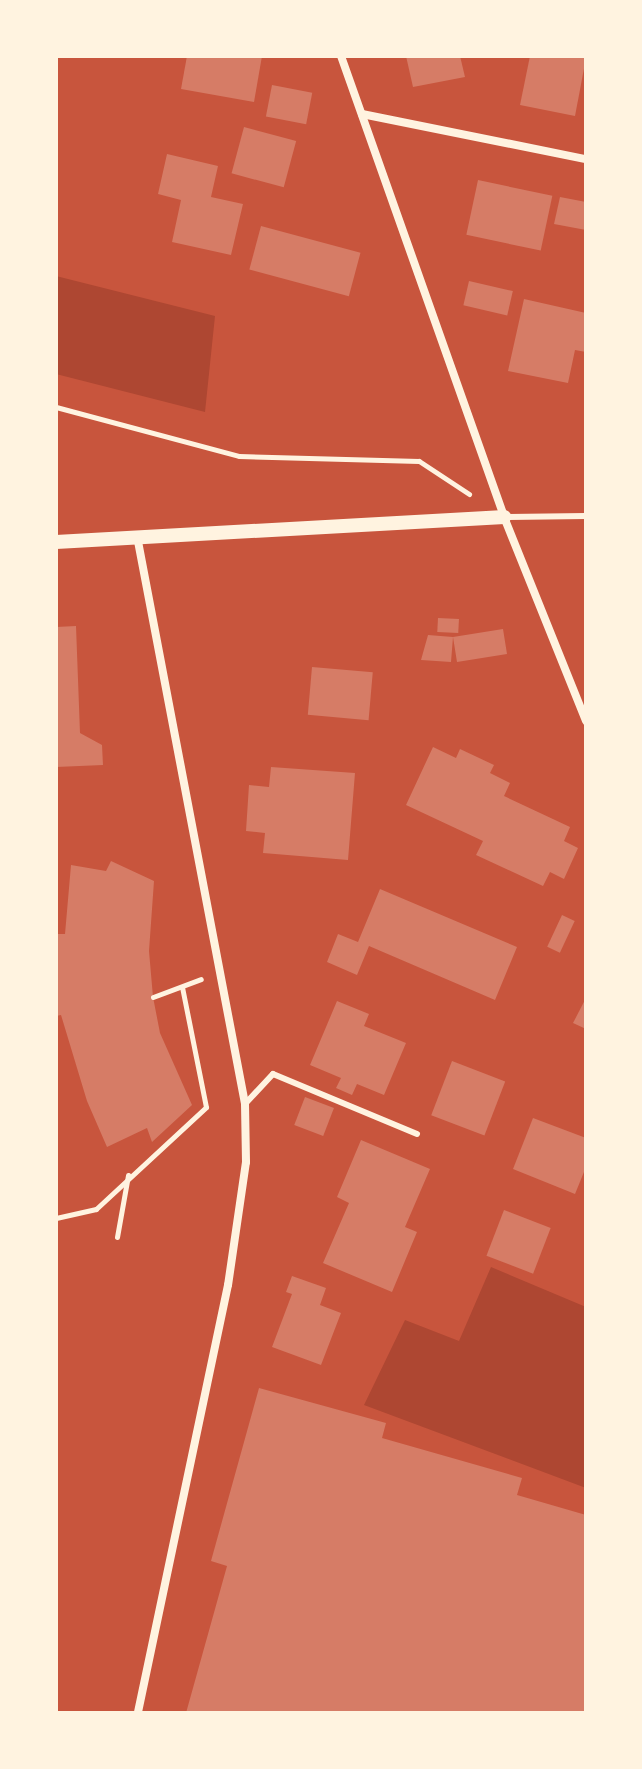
<!DOCTYPE html>
<style>
body{margin:0}
#map{position:relative;width:642px;height:1769px;overflow:hidden;background:#c8553d;font-family:"Exo 2",sans-serif}
div>[style]{position:absolute}
.green>*{inset:0;background:#ae4732}
.building>*{inset:0;background:#d67c66;transform-origin:0 0}
.path>*{height:5px;margin:-2.5px;padding:0 2.5px;transform-origin:2.5px;border-radius:2.5px;background:#fff3e0}
.service>*{height:6px;margin:-3px;padding:0 3px;transform-origin:3px;border-radius:3px;background:#fff3e0}
.minor>*{height:8px;margin:-4px;padding:0 4px;transform-origin:4px;border-radius:4px;background:#fff3e0}
.tertiary>*{height:14px;margin:-7px;padding:0 7px;transform-origin:7px;border-radius:7px;background:#fff3e0}
span{translate:-50% -50%;white-space:nowrap;text-align:center;line-height:1.15;-webkit-text-stroke:6px #fff3e0;paint-order:stroke}
.frame{position:absolute;inset:0;border:58px solid #fff3e0;pointer-events:none}
</style>
<div id="map">
<div class="green">
<div style="clip-path:polygon(56px 276px,215px 316px,205px 412px,56px 374px)"></div>
<div style="clip-path:polygon(491px 1267px,586px 1307px,586px 1488px,364px 1405px,405px 1320px,459px 1341px)"></div>
</div>
<div class="building">
<div style="clip-path:polygon(187px 56px,262px 56px,254px 102px,181px 89px)"></div>
<div style="clip-path:polygon(406px 56px,460px 56px,465px 77px,413px 87px)"></div>
<div style="clip-path:polygon(530px 56px,586px 58px,575px 116px,520px 105px)"></div>
<div style="left:272px;top:85px;width:41px;height:32px;rotate:11deg"></div>
<div style="left:244px;top:127px;width:54px;height:48px;rotate:15deg"></div>
<div style="clip-path:polygon(167px 154px,218px 166px,211px 197px,243px 204px,231px 255px,172px 242px,181px 200px,158px 194px)"></div>
<div style="left:478px;top:180px;width:76px;height:56px;rotate:12deg"></div>
<div style="clip-path:polygon(560px 197px,586px 202px,586px 230px,554px 224px)"></div>
<div style="left:261px;top:226px;width:103px;height:45px;rotate:15deg"></div>
<div style="left:469px;top:281px;width:45px;height:25px;rotate:13deg"></div>
<div style="clip-path:polygon(524px 299px,586px 313px,586px 352px,575px 350px,568px 383px,508px 371px)"></div>
<div style="left:438px;top:618px;width:21px;height:14px;rotate:3deg"></div>
<div style="clip-path:polygon(76px 626px,80px 733px,102px 745px,103px 765px,56px 767px,56px 627px)"></div>
<div style="clip-path:polygon(503px 629px,507px 654px,457px 662px,453px 637px,451px 662px,421px 660px,428px 635px,453px 637px)"></div>
<div style="left:312px;top:667px;width:61px;height:48px;rotate:5deg"></div>
<div style="clip-path:polygon(433px 747px,456px 758px,460px 749px,494px 765px,490px 773px,510px 783px,504px 796px,570px 827px,564px 841px,578px 848px,564px 879px,550px 872px,543px 886px,476px 855px,483px 841px,406px 805px)"></div>
<div style="clip-path:polygon(271px 767px,355px 773px,348px 860px,263px 853px,265px 833px,246px 831px,249px 785px,269px 787px)"></div>
<div style="clip-path:polygon(111px 861px,154px 881px,149px 951px,153px 997px,160px 1033px,192px 1105px,152px 1142px,147px 1128px,107px 1147px,87px 1101px,61px 1015px,56px 1016px,56px 934px,65px 934px,71px 865px,106px 871px)"></div>
<div style="clip-path:polygon(380px 889px,517px 947px,495px 1000px,369px 946px,357px 975px,327px 962px,338px 934px,358px 942px)"></div>
<div style="left:562px;top:915px;width:14px;height:35px;rotate:25deg"></div>
<div style="clip-path:polygon(586px 998px,586px 1029px,573px 1023px)"></div>
<div style="clip-path:polygon(337px 1001px,369px 1014px,364px 1026px,406px 1043px,384px 1095px,357px 1084px,352px 1095px,336px 1088px,341px 1078px,310px 1065px)"></div>
<div style="left:452px;top:1061px;width:57px;height:58px;rotate:21deg"></div>
<div style="left:305px;top:1097px;width:31px;height:30px;rotate:21deg"></div>
<div style="clip-path:polygon(533px 1118px,586px 1138px,586px 1167px,575px 1194px,513px 1169px)"></div>
<div style="clip-path:polygon(361px 1140px,430px 1169px,405px 1227px,417px 1232px,392px 1292px,323px 1263px,349px 1203px,337px 1197px)"></div>
<div style="left:504px;top:1210px;width:50px;height:49px;rotate:21deg"></div>
<div style="clip-path:polygon(292px 1276px,326px 1288px,320px 1305px,341px 1313px,321px 1365px,272px 1347px,292px 1294px,286px 1292px)"></div>
<div style="clip-path:polygon(259px 1388px,386px 1423px,382px 1438px,522px 1478px,517px 1495px,586px 1515px,586px 1713px,186px 1713px,227px 1566px,211px 1561px)"></div>
</div>
<div class="path">
<div style="left:56px;top:407px;width:189px;rotate:15deg"></div>
<div style="left:239px;top:456px;width:180px;rotate:1.6deg"></div>
<div style="left:419px;top:461px;width:60px;rotate:33.4deg"></div>
<div style="left:153px;top:997px;width:51px;rotate:-20.6deg"></div>
<div style="left:56px;top:1218px;width:41px;rotate:-12.7deg"></div>
<div style="left:96px;top:1209px;width:150px;rotate:-42.8deg"></div>
<div style="left:206px;top:1107px;width:122px;rotate:-101.3deg"></div>
<div style="left:117px;top:1237px;width:63px;rotate:-79.9deg"></div>
</div>
<div class="service">
<div style="left:506px;top:517px;width:80px;rotate:-0.7deg"></div>
<div style="left:245px;top:1104px;width:41px;rotate:-47deg"></div>
<div style="left:273px;top:1074px;width:156px;rotate:22.6deg"></div>
</div>
<div class="minor">
<div style="left:341px;top:56px;width:489px;rotate:70.5deg"></div>
<div style="left:504px;top:517px;width:220px;rotate:68.1deg"></div>
<div style="left:362px;top:114px;width:228px;rotate:11.4deg"></div>
<div style="left:137px;top:536px;width:578px;rotate:79.23deg"></div>
<div style="left:245px;top:1104px;width:58px;rotate:89deg"></div>
<div style="left:246px;top:1162px;width:124px;rotate:98.3deg"></div>
<div style="left:228px;top:1285px;width:437px;rotate:101.9deg"></div>
</div>
<div class="tertiary">
<div style="left:56px;top:542px;width:449px;rotate:-3.2deg"></div>
</div>
<div class="frame"></div>
</div>
